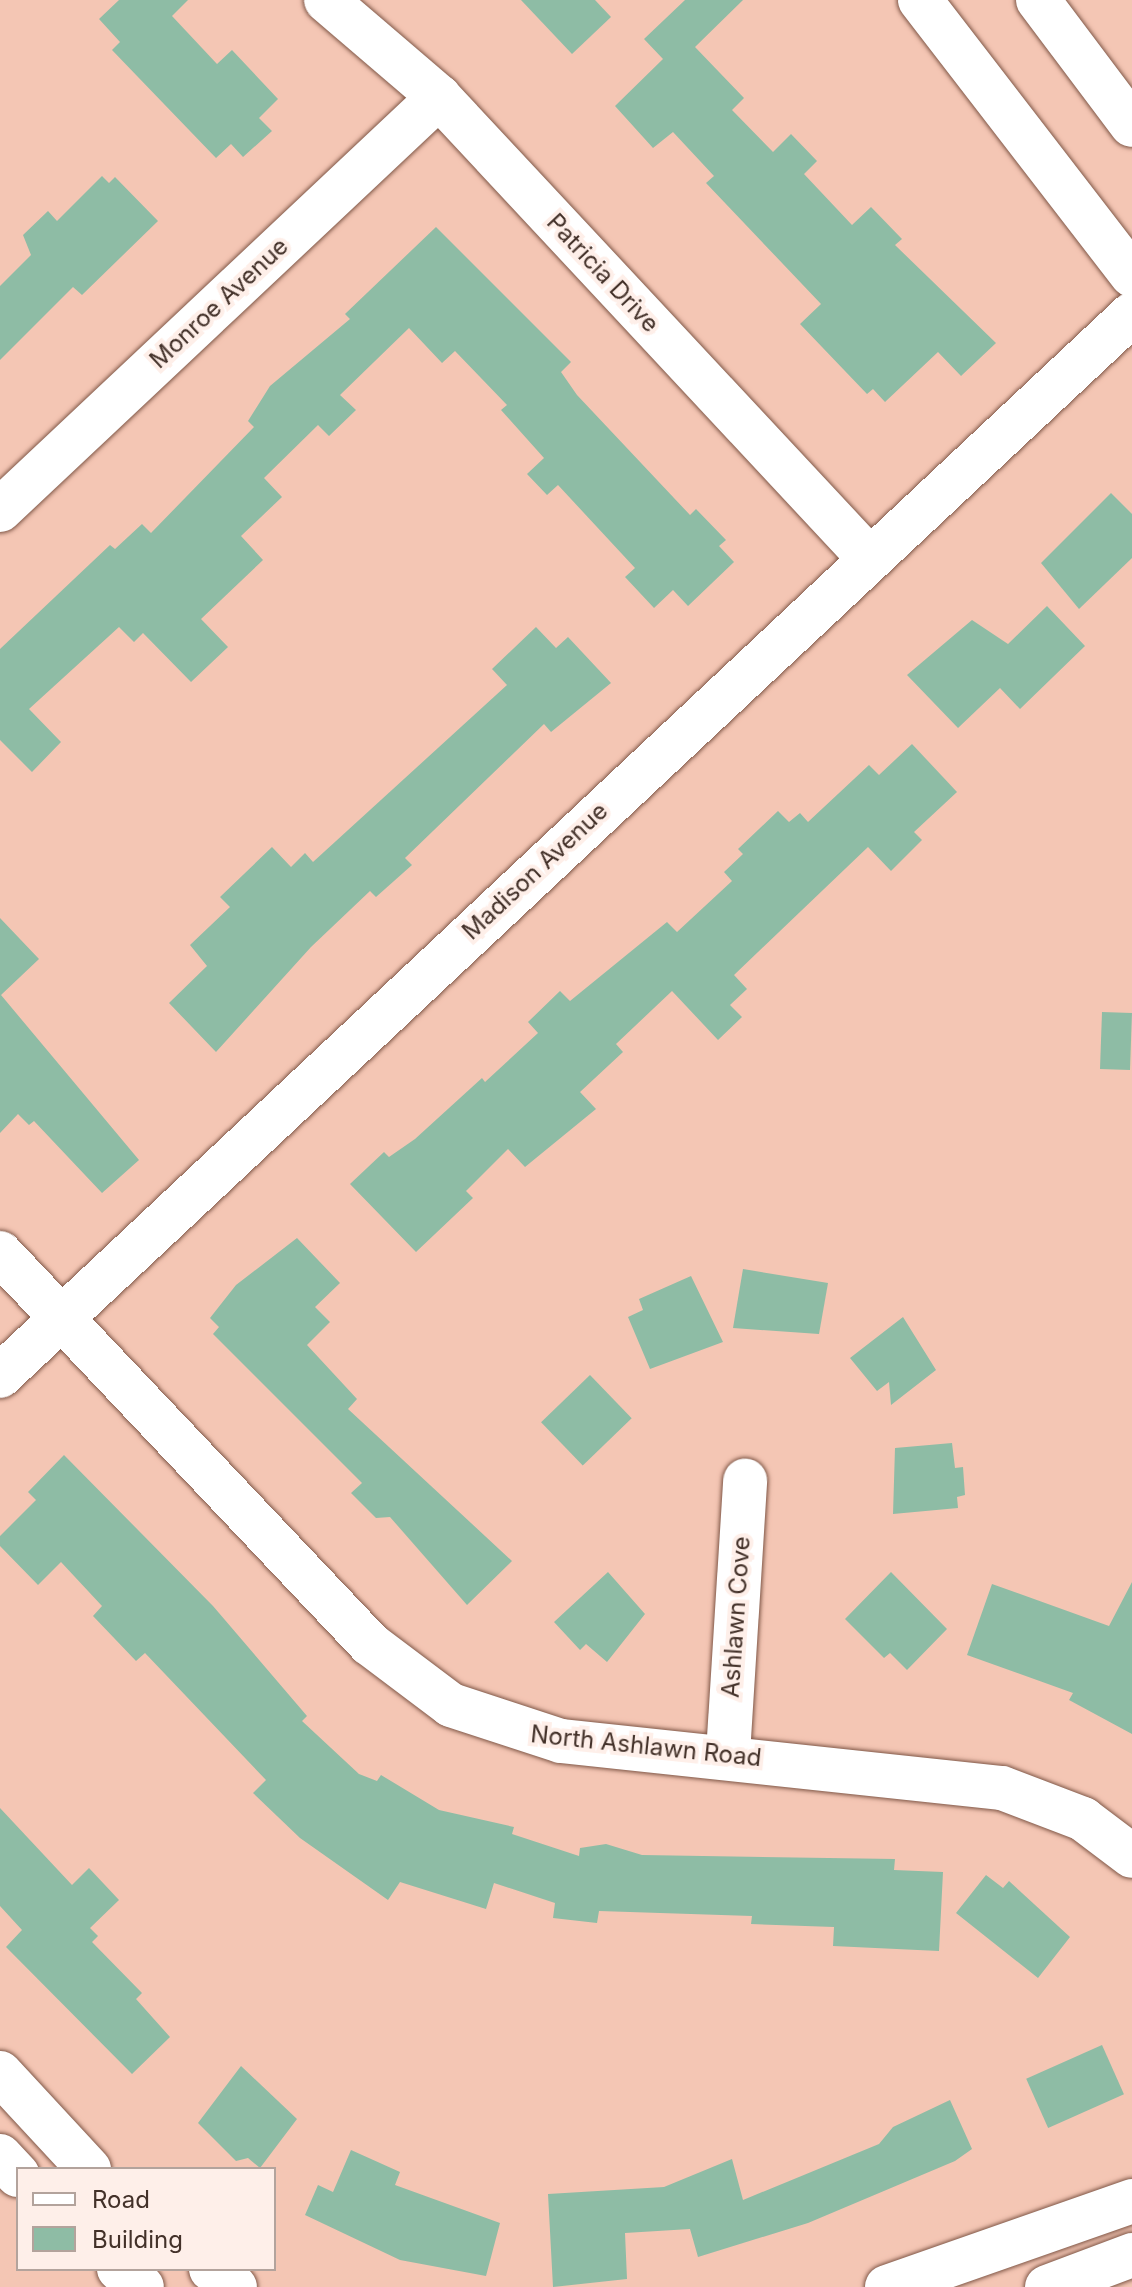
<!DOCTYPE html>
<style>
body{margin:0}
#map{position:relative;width:1132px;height:2287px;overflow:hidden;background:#f4c6b4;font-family:Inter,sans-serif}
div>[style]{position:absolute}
.building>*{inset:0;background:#8ebca5;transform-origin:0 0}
.roads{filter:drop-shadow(0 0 2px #805848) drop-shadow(0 0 2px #805848)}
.minor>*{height:44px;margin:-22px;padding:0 22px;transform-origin:22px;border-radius:22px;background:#fff}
.major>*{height:44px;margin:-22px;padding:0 22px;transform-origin:22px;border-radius:22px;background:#fff}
span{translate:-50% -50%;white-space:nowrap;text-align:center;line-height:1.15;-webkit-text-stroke:8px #feefe9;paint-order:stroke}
.street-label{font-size:24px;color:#433129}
.legend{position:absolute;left:16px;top:2167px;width:260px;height:104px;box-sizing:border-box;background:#feefe9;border:2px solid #b3a39c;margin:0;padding:10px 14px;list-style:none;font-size:24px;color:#433129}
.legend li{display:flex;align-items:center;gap:16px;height:40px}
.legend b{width:40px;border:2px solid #b3a39c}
</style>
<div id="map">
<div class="building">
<div style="clip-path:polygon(119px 0,188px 0,172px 16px,217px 64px,232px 50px,278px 99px,259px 118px,272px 131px,243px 157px,231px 144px,216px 158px,112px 50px,120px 42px,99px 19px)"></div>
<div style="clip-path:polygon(521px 0,595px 0,611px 17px,572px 54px)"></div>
<div style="clip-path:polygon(685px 0,743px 0,695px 47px,744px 98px,732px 110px,773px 152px,791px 134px,817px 161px,804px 174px,852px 225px,871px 207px,902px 239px,895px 245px,996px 343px,961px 376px,938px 352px,885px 402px,873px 389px,867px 394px,800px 324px,821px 304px,706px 183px,714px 176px,673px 132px,653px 148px,615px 106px,663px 59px,644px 39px)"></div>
<div style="clip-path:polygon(102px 176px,109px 183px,115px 177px,158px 221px,82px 295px,73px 287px,0 360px,0 286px,31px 255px,23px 235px,48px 211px,57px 221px)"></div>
<div style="clip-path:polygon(436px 227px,571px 362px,561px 372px,577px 395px,690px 515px,696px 509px,726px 540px,719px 546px,734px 562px,688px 606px,673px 590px,654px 608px,625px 577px,635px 568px,558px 485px,547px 495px,527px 474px,544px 458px,501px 410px,507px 405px,455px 351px,442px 363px,409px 328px,340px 395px,356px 410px,329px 436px,318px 425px,264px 478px,282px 497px,241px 536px,263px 560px,201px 619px,228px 647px,191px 682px,143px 633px,134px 642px,119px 627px,29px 709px,61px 742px,32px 772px,0 740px,0 649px,110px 545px,115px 549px,142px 524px,151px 533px,254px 427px,248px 421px,270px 386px,350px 319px,345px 314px)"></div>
<div style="clip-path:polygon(1111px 493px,1132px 514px,1132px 558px,1079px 609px,1041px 563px)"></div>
<div style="clip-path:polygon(1047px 606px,1085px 646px,1020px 709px,1000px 688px,958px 728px,907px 675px,972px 620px,1008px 644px)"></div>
<div style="clip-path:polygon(536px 627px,556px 648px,568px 637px,611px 683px,551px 732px,544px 724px,405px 858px,412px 865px,376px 897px,370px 891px,311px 947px,216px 1052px,169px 1003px,207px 966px,190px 945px,230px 907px,220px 897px,272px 847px,291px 867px,305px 853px,313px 862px,507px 685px,492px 669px)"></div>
<div style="clip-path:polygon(912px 744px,957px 792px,914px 832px,922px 840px,891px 871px,868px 847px,734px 975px,747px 989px,730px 1005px,742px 1017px,718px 1040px,672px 991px,616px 1044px,623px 1052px,580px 1092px,596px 1109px,525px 1167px,508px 1149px,466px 1191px,473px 1198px,416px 1252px,350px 1184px,384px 1152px,389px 1157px,415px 1139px,482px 1078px,485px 1082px,538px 1033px,528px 1022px,560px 991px,570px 1001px,667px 922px,677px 932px,732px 881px,724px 872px,743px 854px,738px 849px,778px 811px,789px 822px,800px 813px,808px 822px,869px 765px,879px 775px)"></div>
<div style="clip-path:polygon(0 918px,39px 959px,1px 995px,139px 1160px,102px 1193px,34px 1121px,29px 1125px,18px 1114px,0 1133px)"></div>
<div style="left:1102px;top:1012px;width:30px;height:57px;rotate:2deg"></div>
<div style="clip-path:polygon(297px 1238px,340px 1283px,315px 1307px,330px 1322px,307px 1345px,357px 1399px,348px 1409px,512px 1561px,467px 1605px,390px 1517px,376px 1518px,351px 1493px,362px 1483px,213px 1334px,219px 1327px,210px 1318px,236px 1285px)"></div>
<div style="clip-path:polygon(743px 1269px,828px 1283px,819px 1334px,733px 1328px)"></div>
<div style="clip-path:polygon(691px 1276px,723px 1342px,650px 1369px,628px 1317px,643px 1310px,639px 1299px)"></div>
<div style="clip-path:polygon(903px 1317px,936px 1370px,891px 1405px,889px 1382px,877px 1391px,850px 1358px)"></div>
<div style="left:590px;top:1375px;width:60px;height:68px;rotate:46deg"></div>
<div style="clip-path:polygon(952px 1443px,955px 1468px,963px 1467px,965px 1495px,957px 1497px,958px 1508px,893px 1514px,895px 1448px)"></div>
<div style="clip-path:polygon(64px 1455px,213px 1606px,307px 1716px,302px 1721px,359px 1774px,377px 1781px,381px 1775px,439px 1810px,514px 1827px,512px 1834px,579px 1856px,580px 1848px,606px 1844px,642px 1855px,895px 1859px,894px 1870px,943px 1872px,939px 1951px,833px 1946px,834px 1927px,751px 1924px,752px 1916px,599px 1911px,597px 1923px,553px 1918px,555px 1903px,494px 1883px,486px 1909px,400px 1882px,388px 1900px,300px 1838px,253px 1793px,266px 1780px,145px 1653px,136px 1661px,93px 1616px,102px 1606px,61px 1562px,38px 1585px,0 1546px,0 1536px,36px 1500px,28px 1492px)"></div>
<div style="clip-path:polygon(608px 1572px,645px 1614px,607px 1662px,586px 1644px,580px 1650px,554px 1622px)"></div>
<div style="clip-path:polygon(891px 1572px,947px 1629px,907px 1670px,890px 1653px,884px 1658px,845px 1619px)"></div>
<div style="clip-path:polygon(1132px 1582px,1132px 1734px,1069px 1700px,1073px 1693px,967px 1655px,992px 1584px,1109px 1626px)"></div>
<div style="clip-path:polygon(0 1808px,72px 1885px,89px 1868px,119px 1900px,90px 1928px,98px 1936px,92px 1942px,142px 1993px,136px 1999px,170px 2037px,132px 2074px,6px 1947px,22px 1930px,0 1906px)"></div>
<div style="clip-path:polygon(986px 1875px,1003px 1888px,1009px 1881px,1070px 1937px,1038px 1978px,956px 1913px)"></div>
<div style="left:1102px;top:2045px;width:54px;height:83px;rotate:66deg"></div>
<div style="clip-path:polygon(241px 2066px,297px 2119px,260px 2168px,248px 2158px,236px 2161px,198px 2123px)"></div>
<div style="clip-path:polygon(950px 2100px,972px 2149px,955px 2161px,808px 2223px,698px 2257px,690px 2229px,625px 2233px,627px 2279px,553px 2287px,548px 2194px,664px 2187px,732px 2159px,743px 2200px,879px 2144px,893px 2127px)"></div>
<div style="clip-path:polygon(351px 2150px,400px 2172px,395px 2185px,500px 2223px,486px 2276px,400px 2260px,305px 2215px,318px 2185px,333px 2192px)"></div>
</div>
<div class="roads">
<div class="minor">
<div style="left:326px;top:0;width:149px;rotate:40.6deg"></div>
<div style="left:439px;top:97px;width:629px;rotate:47deg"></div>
<div style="left:920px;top:0;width:347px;rotate:52.4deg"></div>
<div style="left:1038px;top:0;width:156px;rotate:53.1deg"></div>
<div style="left:0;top:510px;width:603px;rotate:-43.25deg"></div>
<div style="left:0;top:1253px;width:538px;rotate:46.58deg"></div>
<div style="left:370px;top:1644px;width:101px;rotate:37deg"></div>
<div style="left:451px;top:1705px;width:116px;rotate:18.1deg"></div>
<div style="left:561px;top:1741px;width:443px;rotate:6.1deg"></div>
<div style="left:1002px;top:1788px;width:87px;rotate:20.9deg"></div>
<div style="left:1083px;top:1819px;width:61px;rotate:37.1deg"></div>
<div style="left:0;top:1376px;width:1552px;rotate:-43.17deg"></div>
<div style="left:728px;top:1754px;width:274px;rotate:-86.4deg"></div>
</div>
<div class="major">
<div style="left:0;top:2073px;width:131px;rotate:47.2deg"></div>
<div style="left:0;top:2156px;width:26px;rotate:47deg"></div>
<div style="left:119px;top:2269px;width:29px;rotate:38deg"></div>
<div style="left:211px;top:2269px;width:30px;rotate:37deg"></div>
<div style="left:887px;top:2287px;width:260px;rotate:-19.3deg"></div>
<div style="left:1047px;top:2287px;width:91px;rotate:-20.6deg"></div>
</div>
</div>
<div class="street-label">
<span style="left:603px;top:273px;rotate:47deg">Patricia Drive</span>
<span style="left:219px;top:303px;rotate:-43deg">Monroe Avenue</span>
<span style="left:535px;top:871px;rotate:-43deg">Madison Avenue</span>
<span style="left:736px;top:1617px;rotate:-86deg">Ashlawn Cove</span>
<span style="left:646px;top:1746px;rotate:6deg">North Ashlawn Road</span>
</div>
<ul class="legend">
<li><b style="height:10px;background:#fff"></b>Road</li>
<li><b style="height:22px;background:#8ebca5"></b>Building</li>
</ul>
</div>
